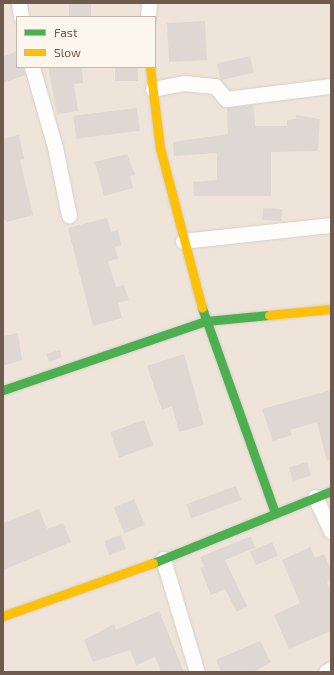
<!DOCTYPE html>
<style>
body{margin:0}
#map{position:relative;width:334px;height:675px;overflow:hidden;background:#f6f1eb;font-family:"Exo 2",sans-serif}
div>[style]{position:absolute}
.residential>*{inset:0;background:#eee4d9}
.building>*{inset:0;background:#dfd7d1;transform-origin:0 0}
.roads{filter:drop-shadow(0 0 1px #d5cec9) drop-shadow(0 0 1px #d5cec9)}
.street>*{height:15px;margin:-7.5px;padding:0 7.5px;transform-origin:7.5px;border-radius:7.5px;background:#fefdfc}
.fast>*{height:9px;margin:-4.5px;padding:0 4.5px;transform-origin:4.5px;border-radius:4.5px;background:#4caf50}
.slow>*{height:9px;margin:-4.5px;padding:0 4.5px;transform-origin:4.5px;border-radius:4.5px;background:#ffc107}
span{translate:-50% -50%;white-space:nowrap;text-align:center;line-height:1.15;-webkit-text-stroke:3px #fdf6ed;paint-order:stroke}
.frame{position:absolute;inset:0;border:4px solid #70594e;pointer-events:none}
.legend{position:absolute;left:16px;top:16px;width:140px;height:52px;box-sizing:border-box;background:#fdf6ed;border:1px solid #c5b7ad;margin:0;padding:5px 7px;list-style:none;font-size:12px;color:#70594e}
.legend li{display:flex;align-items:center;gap:8px;height:20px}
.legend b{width:20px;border:1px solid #c5b7ad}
</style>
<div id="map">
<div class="residential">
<div style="clip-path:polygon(evenodd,3px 3px,331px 3px,331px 672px,3px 672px,3px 3px,17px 17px,155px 17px,155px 67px,17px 67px,17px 17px)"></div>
</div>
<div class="building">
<div style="left:69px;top:3px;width:22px;height:14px"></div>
<div style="left:205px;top:21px;width:39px;height:38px;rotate:87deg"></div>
<div style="clip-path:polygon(17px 51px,17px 67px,23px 67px,25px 75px,3px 83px,3px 57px)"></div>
<div style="left:250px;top:56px;width:17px;height:34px;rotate:77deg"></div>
<div style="clip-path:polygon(48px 67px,82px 67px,83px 83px,74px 84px,78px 111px,57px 114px)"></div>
<div style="left:115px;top:67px;width:23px;height:14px"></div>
<div style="clip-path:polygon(254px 105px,255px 126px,287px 126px,287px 120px,296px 119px,296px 115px,320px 119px,318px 151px,271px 152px,271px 196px,194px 196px,193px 182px,217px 180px,217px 153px,174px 156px,173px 142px,228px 134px,227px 108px)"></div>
<div style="left:137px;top:108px;width:23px;height:64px;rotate:83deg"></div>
<div style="clip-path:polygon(19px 135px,24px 159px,20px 160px,33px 215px,7px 222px,3px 218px,3px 139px)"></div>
<div style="clip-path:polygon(127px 154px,135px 175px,130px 176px,133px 188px,104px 196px,95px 162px)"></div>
<div style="left:263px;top:208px;width:19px;height:12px;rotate:3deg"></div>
<div style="clip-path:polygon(107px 218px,111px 232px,118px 230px,121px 245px,115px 247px,118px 259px,108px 261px,116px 287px,124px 285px,129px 300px,118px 303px,122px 318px,93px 326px,68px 228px)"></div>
<div style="clip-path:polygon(18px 333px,22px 360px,3px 366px,3px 336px)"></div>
<div style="clip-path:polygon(60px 350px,62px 357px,49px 362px,46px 354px)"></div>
<div style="clip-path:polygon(184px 354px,204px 425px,179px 432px,172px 406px,162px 410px,147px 366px)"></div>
<div style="clip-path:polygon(331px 390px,331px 460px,327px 461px,317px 422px,290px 430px,292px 435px,273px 441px,262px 409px)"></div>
<div style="left:144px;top:420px;width:27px;height:36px;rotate:70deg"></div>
<div style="left:307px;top:462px;width:14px;height:19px;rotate:73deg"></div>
<div style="left:236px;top:486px;width:15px;height:53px;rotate:70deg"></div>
<div style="left:134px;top:499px;width:28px;height:22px;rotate:67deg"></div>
<div style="clip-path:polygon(39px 509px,47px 529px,63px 523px,71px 542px,3px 570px,3px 523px)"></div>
<div style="left:121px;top:535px;width:15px;height:18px;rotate:70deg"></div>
<div style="clip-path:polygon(251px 536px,255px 548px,225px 560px,247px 606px,237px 612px,225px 589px,211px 595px,200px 568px,204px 567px,200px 557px)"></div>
<div style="left:272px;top:542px;width:15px;height:24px;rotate:67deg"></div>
<div style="clip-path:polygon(310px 547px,315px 558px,324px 554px,331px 570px,331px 581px,327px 582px,331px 592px,331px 631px,289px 649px,274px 615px,300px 603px,282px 560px)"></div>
<div style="clip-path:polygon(159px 611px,184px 672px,161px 672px,155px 657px,136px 665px,130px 650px,93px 662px,84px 640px,114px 624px,116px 630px)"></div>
<div style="clip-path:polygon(260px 641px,271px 662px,253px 672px,221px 672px,216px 660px)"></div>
</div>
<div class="roads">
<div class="street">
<div style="left:19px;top:3px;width:14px;rotate:82deg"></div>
<div style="left:148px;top:17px;width:14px;rotate:-86deg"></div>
<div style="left:32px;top:67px;width:83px;rotate:74deg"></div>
<div style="left:55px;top:147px;width:70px;rotate:78.5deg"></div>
<div style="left:153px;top:89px;width:32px;rotate:-11deg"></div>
<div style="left:184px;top:83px;width:31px;rotate:6deg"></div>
<div style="left:215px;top:86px;width:17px;rotate:50deg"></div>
<div style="left:226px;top:99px;width:106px;rotate:-7.1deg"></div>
<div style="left:183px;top:241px;width:149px;rotate:-6.2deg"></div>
<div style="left:315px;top:497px;width:38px;rotate:65deg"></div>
<div style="left:163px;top:559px;width:118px;rotate:73.3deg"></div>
<div style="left:326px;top:672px;width:6px;rotate:-31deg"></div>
</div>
<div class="fast">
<div style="left:202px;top:308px;width:218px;rotate:70.4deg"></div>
<div style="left:3px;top:390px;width:214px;rotate:-18.8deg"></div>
<div style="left:206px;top:321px;width:63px;rotate:-5.4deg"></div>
<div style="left:153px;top:563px;width:192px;rotate:-22deg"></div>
</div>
<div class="slow">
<div style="left:150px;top:67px;width:82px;rotate:83deg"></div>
<div style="left:160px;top:148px;width:165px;rotate:75.3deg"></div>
<div style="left:269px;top:315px;width:62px;rotate:-5.5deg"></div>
<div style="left:3px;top:616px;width:159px;rotate:-19.5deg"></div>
</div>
</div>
<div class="frame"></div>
<ul class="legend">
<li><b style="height:5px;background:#4caf50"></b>Fast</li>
<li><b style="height:5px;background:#ffc107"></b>Slow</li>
</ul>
</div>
